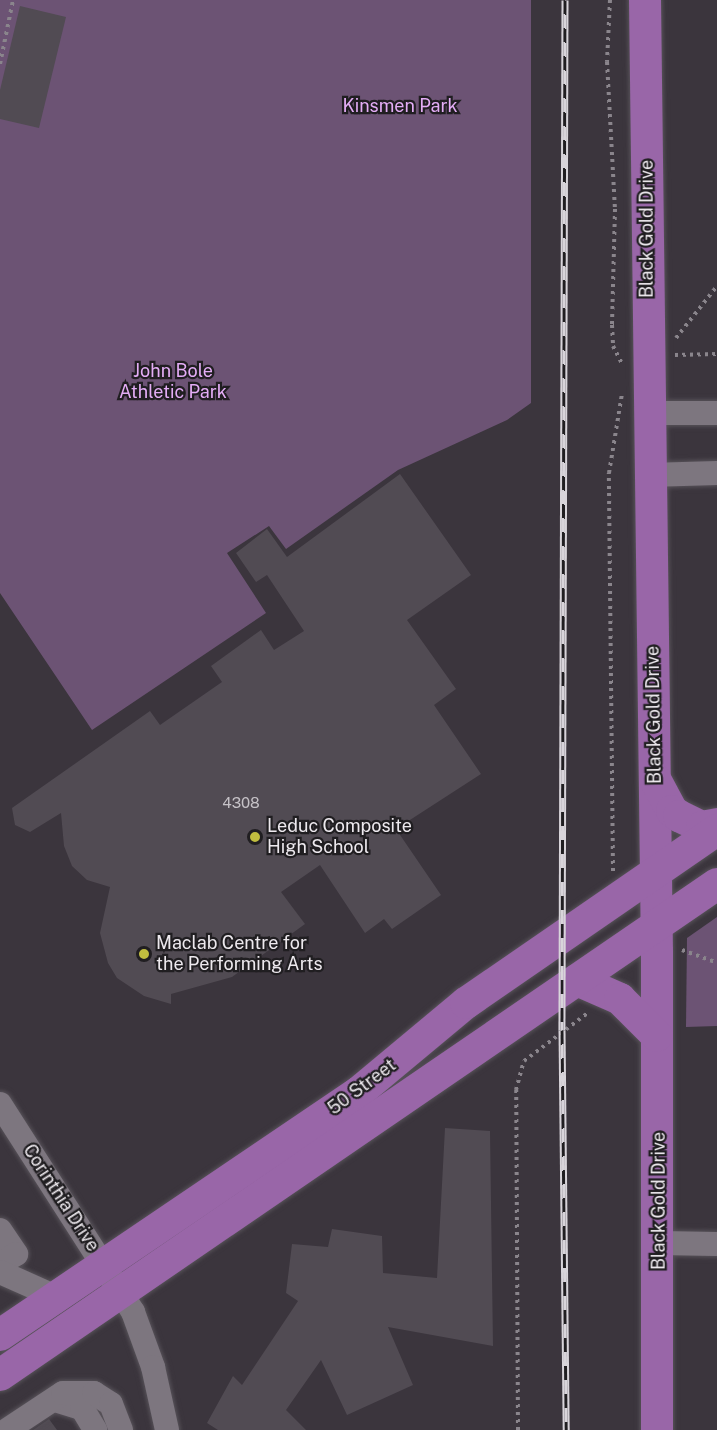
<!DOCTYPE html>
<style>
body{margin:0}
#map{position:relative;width:717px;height:1430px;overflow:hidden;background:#3b353d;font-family:"Public Sans",sans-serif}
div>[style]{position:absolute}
.green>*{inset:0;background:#6c5374}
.building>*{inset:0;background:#514b53}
.path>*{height:4px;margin-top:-2px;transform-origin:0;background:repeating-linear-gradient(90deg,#8a858c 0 3px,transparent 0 7.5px)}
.roads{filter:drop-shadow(0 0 2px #575259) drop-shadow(0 0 2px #575259)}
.minor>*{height:24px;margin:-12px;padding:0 12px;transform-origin:12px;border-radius:12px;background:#7d767f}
.major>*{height:32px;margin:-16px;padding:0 16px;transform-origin:16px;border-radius:16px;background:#9966a8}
.rail>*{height:7px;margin-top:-3.5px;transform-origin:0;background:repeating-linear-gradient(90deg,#201e21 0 14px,#d8d4da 0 28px);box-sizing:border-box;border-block:2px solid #d8d4da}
.dots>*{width:16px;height:16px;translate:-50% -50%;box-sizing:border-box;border:3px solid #201e21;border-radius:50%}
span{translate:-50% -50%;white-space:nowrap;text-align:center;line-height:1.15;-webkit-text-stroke:4.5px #201e21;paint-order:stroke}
.number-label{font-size:15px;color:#c6c2c7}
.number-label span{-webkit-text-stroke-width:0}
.park-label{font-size:18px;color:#e4adf6}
.street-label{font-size:18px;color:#ede9ee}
.poi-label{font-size:18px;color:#ede9ee}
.left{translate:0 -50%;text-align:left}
</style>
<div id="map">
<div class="green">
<div style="clip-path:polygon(0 0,531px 0,531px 403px,507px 420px,398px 470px,286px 549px,269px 526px,227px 553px,266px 613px,92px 730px,0 593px)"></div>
<div style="clip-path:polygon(717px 917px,717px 1026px,686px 1027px,687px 938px)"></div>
</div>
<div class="building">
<div style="clip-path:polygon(20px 6px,66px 17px,39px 128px,0 119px,0 90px)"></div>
<div style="clip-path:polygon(400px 474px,471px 575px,407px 620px,456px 689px,434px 705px,481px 774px,396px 829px,441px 895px,392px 929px,384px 919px,365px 933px,320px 865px,281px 892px,305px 924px,232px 977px,171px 994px,171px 1004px,144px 996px,117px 978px,108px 963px,100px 933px,110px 887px,87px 880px,72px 866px,64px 846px,61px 813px,30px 832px,15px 825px,12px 808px,150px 711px,160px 725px,222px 682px,211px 666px,261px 630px,274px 650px,304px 631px,267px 575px,256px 582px,236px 553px,267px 529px,287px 557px)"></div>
<div style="clip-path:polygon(445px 1128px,490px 1131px,493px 1346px,388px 1327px,413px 1385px,347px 1415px,321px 1360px,286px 1410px,306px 1430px,218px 1430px,207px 1423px,233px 1376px,242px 1385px,298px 1301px,286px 1293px,292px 1244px,328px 1247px,332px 1229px,382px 1236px,383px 1273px,437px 1278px)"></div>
<div style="clip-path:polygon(49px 1419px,57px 1430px,33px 1430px)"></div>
</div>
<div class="path">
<div style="left:610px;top:0;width:62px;rotate:92.8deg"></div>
<div style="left:607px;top:62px;width:147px;rotate:86.9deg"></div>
<div style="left:615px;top:209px;width:116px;rotate:91.5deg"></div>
<div style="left:612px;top:325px;width:21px;rotate:87deg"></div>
<div style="left:613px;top:346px;width:22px;rotate:63deg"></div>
<div style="left:0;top:64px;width:65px;rotate:-78.5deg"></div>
<div style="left:676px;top:338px;width:66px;rotate:-51.7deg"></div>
<div style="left:675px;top:355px;width:42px;rotate:-1.4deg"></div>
<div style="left:613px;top:871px;width:398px;rotate:-90.6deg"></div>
<div style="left:609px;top:473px;width:80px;rotate:-80.7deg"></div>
<div style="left:682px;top:950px;width:37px;rotate:20deg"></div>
<div style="left:518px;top:1430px;width:340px;rotate:-90.3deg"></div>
<div style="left:516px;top:1090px;width:30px;rotate:-75deg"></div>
<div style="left:524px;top:1061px;width:81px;rotate:-37deg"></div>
</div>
<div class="roads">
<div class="minor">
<div style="left:648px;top:413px;width:69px"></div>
<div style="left:649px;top:475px;width:68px;rotate:-1.7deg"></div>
<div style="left:0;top:1104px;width:247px;rotate:57.4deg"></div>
<div style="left:133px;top:1312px;width:59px;rotate:70deg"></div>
<div style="left:153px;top:1367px;width:65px;rotate:77.5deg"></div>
<div style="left:0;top:1230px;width:29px;rotate:56deg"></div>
<div style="left:16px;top:1254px;width:19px;rotate:148deg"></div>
<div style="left:659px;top:1243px;width:58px;rotate:1deg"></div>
<div style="left:0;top:1272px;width:61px;rotate:24.1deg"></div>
<div style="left:55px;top:1400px;width:28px;rotate:17deg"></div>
<div style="left:82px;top:1408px;width:26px;rotate:59deg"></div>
<div style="left:7px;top:1430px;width:67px;rotate:-33.5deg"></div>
<div style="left:63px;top:1393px;width:31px"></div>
<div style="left:94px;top:1393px;width:20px;rotate:33deg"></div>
<div style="left:111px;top:1404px;width:28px;rotate:69deg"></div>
</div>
<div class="major">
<div style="left:645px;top:0;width:951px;rotate:89.28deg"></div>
<div style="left:657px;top:951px;width:479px;rotate:90deg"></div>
<div style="left:655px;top:779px;width:36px;rotate:62deg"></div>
<div style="left:672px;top:811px;width:9px;rotate:36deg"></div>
<div style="left:679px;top:816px;width:25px;rotate:26deg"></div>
<div style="left:702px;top:827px;width:15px;rotate:-11deg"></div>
<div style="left:577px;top:980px;width:47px;rotate:23.8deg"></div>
<div style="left:620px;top:999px;width:52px;rotate:45deg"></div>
<div style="left:0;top:1335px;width:434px;rotate:-34.1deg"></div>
<div style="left:359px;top:1092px;width:139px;rotate:-39.8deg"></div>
<div style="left:466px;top:1003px;width:305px;rotate:-34.6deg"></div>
<div style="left:0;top:1375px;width:869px;rotate:-34.4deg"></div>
</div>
</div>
<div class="rail">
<div style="left:565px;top:0;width:1030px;rotate:90.17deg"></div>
<div style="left:562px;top:1030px;width:400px;rotate:89.4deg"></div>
</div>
<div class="dots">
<div style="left:255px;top:837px;background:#c1bd3f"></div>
<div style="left:144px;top:954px;background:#c1bd3f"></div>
</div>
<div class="number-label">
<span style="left:241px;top:803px">4308</span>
</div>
<div class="park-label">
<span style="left:400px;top:106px">Kinsmen Park</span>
<span style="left:173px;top:382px">John Bole<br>Athletic Park</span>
</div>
<div class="street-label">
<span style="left:647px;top:229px;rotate:-90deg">Black Gold Drive</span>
<span style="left:654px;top:715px;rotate:-91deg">Black Gold Drive</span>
<span style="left:362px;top:1087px;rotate:-37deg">50 Street</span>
<span style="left:61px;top:1198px;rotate:57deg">Corinthia Drive</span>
<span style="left:659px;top:1201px;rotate:-90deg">Black Gold Drive</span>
</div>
<div class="poi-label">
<span class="left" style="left:267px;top:837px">Leduc Composite<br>High School</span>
<span class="left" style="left:156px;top:954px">Maclab Centre for<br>the Performing Arts</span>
</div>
</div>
